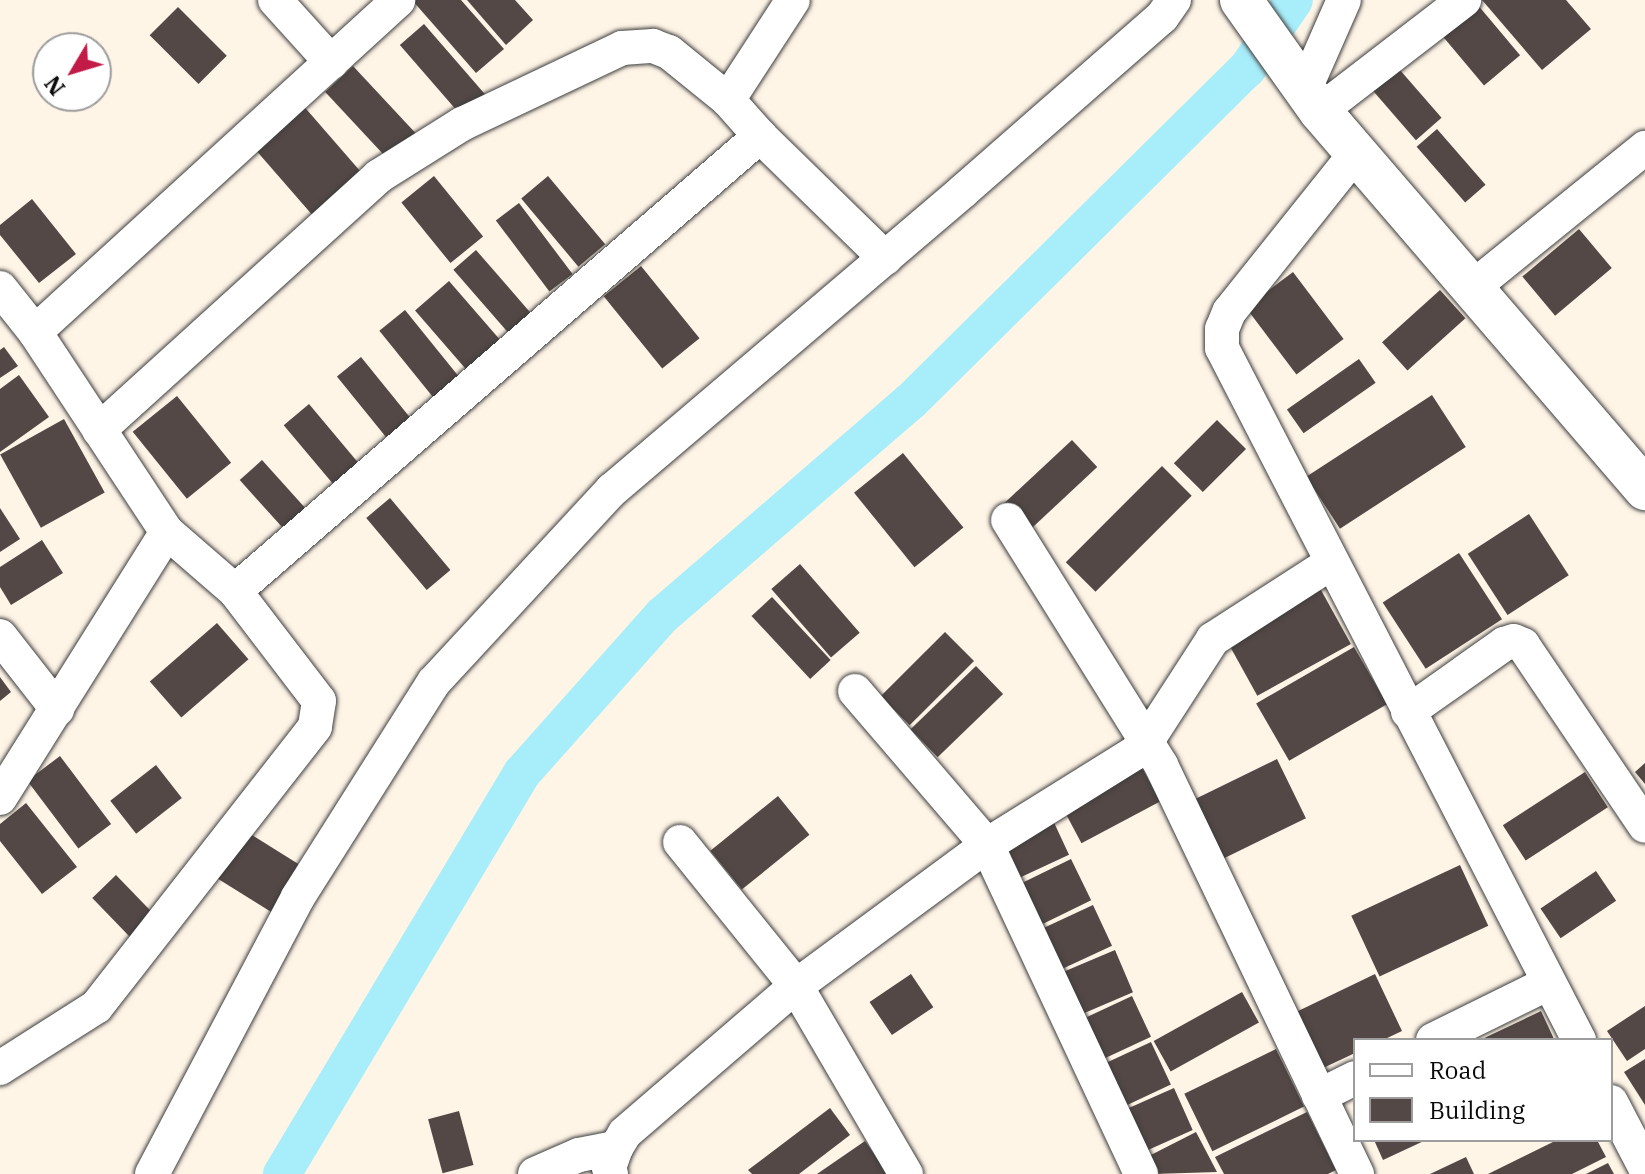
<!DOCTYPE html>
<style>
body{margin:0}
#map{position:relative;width:1645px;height:1174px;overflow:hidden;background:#fff5e7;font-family:"IBM Plex Serif",serif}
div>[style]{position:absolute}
.canal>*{height:38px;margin:-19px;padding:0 19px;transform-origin:19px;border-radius:19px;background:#a8edfa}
.building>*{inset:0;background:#534846;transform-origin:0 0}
.roads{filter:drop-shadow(0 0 2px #3d3d3d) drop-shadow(0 0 2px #3d3d3d)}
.minor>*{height:34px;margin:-17px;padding:0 17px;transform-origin:17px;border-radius:17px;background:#fff}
.tertiary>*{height:42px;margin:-21px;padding:0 21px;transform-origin:21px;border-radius:21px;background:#fff}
span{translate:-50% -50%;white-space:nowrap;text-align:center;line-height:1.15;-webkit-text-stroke:8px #fff;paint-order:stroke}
.legend{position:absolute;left:1353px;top:1038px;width:260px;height:104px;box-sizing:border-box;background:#fff;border:2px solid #9d9d9d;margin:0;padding:10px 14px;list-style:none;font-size:24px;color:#0a0a0a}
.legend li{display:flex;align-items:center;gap:16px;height:40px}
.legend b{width:40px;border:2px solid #9d9d9d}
.north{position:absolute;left:32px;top:32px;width:80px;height:80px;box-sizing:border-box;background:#fff;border:2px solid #9d9d9d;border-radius:50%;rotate:232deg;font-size:22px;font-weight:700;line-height:32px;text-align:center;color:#0a0a0a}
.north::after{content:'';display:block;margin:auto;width:28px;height:36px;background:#c21b47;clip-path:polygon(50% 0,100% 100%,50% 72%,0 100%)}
</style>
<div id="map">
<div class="canal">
<div style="left:282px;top:1174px;width:467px;rotate:-59.1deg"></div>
<div style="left:522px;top:773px;width:212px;rotate:-48.3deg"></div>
<div style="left:663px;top:615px;width:326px;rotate:-40.8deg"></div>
<div style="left:910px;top:402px;width:474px;rotate:-44.7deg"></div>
<div style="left:1247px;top:69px;width:83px;rotate:-55.7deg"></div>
</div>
<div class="building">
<div style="clip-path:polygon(412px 0,461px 0,504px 49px,476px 73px)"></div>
<div style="clip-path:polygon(467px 0,515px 0,533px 20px,506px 45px)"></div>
<div style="clip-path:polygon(1482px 0,1566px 0,1591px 29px,1542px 70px)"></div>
<div style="left:1477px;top:4px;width:67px;height:47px;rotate:50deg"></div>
<div style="left:178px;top:7px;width:69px;height:40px;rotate:45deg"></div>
<div style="left:424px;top:24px;width:93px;height:32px;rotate:49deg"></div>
<div style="left:1393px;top:62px;width:74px;height:34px;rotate:49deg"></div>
<div style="left:353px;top:66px;width:94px;height:38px;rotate:47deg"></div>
<div style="left:301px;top:103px;width:101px;height:65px;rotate:49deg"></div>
<div style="left:1437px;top:129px;width:74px;height:27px;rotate:49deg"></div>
<div style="left:434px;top:176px;width:78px;height:42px;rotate:51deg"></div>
<div style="left:548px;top:176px;width:89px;height:35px;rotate:50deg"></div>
<div style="clip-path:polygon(32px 199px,76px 254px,39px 283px,0 235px,0 225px)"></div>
<div style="left:519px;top:203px;width:89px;height:29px;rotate:53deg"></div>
<div style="left:1579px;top:229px;width:51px;height:74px;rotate:50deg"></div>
<div style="left:476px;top:250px;width:88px;height:30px;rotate:49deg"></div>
<div style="left:641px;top:266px;width:93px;height:48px;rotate:51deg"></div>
<div style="left:1293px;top:272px;width:84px;height:59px;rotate:53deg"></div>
<div style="left:449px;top:281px;width:82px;height:45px;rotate:49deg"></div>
<div style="left:1440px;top:290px;width:38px;height:78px;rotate:48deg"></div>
<div style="left:405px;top:310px;width:88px;height:33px;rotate:51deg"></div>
<div style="clip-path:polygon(4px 347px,18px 366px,0 378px,0 350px)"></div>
<div style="left:361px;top:357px;width:85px;height:31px;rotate:51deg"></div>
<div style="left:1359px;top:359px;width:29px;height:88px;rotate:55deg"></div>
<div style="clip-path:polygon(19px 375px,49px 417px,0 452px,0 389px)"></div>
<div style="left:1432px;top:395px;width:62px;height:150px;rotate:57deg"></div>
<div style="left:177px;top:396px;width:86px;height:57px;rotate:51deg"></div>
<div style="left:309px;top:404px;width:87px;height:33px;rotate:50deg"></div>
<div style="left:64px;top:419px;width:84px;height:73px;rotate:61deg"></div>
<div style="left:1217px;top:420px;width:41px;height:61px;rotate:45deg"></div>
<div style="left:1072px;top:440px;width:37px;height:93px;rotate:47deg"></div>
<div style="left:903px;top:453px;width:96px;height:63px;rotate:51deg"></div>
<div style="left:262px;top:460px;width:76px;height:30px;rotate:48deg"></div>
<div style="left:1162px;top:466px;width:42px;height:136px;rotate:45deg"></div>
<div style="left:390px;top:498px;width:94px;height:31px;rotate:50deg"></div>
<div style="clip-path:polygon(0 508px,20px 539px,0 552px)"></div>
<div style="left:1529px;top:514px;width:73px;height:73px;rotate:57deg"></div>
<div style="clip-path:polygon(42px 540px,63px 573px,11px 605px,0 587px,0 567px)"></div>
<div style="left:1459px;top:553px;width:79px;height:91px;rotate:57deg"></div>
<div style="left:800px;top:564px;width:91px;height:38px;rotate:49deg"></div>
<div style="left:1316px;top:581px;width:72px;height:107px;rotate:61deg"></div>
<div style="left:772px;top:597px;width:86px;height:28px;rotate:47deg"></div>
<div style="left:217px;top:623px;width:48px;height:89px;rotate:49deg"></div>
<div style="left:945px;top:632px;width:41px;height:91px;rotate:45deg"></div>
<div style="left:1354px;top:647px;width:66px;height:113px;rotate:60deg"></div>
<div style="left:976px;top:666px;width:39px;height:91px;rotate:46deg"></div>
<div style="clip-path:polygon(0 677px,11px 692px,0 701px)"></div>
<div style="left:60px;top:756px;width:85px;height:41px;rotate:53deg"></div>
<div style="left:1277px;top:759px;width:66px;height:91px;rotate:64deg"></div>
<div style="left:1138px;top:760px;width:47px;height:89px;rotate:62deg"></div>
<div style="clip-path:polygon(1645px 763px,1645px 784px,1635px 772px)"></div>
<div style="left:156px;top:765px;width:42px;height:58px;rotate:52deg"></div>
<div style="left:1585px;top:772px;width:42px;height:98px;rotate:57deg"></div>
<div style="left:778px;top:796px;width:50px;height:87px;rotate:51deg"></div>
<div style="clip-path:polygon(26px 803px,77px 867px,42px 894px,0 841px,0 824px)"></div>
<div style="left:1050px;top:814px;width:45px;height:54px;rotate:65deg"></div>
<div style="left:239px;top:827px;width:78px;height:55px;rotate:32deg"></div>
<div style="left:1071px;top:859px;width:46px;height:54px;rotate:64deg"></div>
<div style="left:1460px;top:865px;width:67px;height:120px;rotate:65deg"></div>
<div style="left:1596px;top:871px;width:36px;height:67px;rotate:56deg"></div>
<div style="left:116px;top:875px;width:55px;height:33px;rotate:46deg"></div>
<div style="left:1093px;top:905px;width:45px;height:54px;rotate:65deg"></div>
<div style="left:1115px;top:950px;width:46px;height:59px;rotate:67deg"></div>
<div style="left:911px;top:974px;width:40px;height:50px;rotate:56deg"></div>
<div style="clip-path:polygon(1375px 974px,1402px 1031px,1383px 1040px,1355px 1040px,1355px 1053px,1321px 1069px,1294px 1013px)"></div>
<div style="left:1242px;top:992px;width:35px;height:101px;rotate:61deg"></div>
<div style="left:1132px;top:996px;width:45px;height:55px;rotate:65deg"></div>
<div style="clip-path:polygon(1645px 1006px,1645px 1049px,1627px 1061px,1607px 1031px)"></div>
<div style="clip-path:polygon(1541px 1011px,1554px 1039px,1480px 1040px)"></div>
<div style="left:1151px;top:1042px;width:47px;height:54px;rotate:65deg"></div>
<div style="left:1276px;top:1049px;width:64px;height:102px;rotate:64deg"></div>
<div style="clip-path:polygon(1645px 1059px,1645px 1105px,1624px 1072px)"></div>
<div style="left:1174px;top:1088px;width:46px;height:55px;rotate:66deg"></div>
<div style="clip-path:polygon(830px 1108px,850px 1135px,799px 1174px,752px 1174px,748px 1170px)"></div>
<div style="left:459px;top:1111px;width:56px;height:32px;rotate:75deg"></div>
<div style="clip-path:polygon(1307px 1112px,1336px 1170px,1328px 1174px,1224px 1174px,1215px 1157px)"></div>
<div style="clip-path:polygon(1196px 1132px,1217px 1172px,1153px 1174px,1145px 1158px)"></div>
<div style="clip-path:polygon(1374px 1140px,1426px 1140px,1383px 1160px)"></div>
<div style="clip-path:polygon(1557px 1140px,1597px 1140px,1606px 1157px,1572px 1174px,1488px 1174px)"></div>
<div style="clip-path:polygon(865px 1141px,888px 1174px,817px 1174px)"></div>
<div style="clip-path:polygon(1466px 1157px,1474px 1174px,1430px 1174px)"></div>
<div style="clip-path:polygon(1608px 1163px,1614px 1174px,1586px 1174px)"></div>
</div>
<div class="roads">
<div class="minor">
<div style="left:275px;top:0;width:84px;rotate:47.9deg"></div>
<div style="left:1304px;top:91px;width:99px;rotate:-66.3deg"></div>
<div style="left:728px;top:100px;width:119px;rotate:-57deg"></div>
<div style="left:1320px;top:111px;width:182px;rotate:-37.6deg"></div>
<div style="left:1356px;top:153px;width:203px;rotate:128.6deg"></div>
<div style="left:1229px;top:312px;width:18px;rotate:112deg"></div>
<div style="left:1222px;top:329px;width:19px;rotate:90deg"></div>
<div style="left:1222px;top:348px;width:779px;rotate:62.71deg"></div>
<div style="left:0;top:288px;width:56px;rotate:51.5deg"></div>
<div style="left:35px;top:332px;width:240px;rotate:56.6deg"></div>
<div style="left:167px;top:532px;width:90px;rotate:40.9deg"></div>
<div style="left:235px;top:591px;width:138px;rotate:52.6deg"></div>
<div style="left:319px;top:701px;width:26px;rotate:99deg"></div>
<div style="left:315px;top:727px;width:355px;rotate:128deg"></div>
<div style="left:96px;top:1007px;width:114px;rotate:147.6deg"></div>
<div style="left:1472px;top:288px;width:223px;rotate:-39deg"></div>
<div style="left:35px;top:332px;width:492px;rotate:-42.4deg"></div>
<div style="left:99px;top:430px;width:378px;rotate:-42.2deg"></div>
<div style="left:379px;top:176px;width:98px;rotate:-32.1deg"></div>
<div style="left:462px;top:124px;width:177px;rotate:-25.4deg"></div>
<div style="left:622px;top:48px;width:31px;rotate:-4deg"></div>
<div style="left:653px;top:46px;width:17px;rotate:21deg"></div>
<div style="left:669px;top:52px;width:76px;rotate:39.1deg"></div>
<div style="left:728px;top:100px;width:48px;rotate:48.4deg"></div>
<div style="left:760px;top:136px;width:175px;rotate:44.3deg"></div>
<div style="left:1008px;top:520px;width:289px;rotate:58deg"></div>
<div style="left:1161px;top:765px;width:454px;rotate:64.4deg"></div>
<div style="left:235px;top:591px;width:695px;rotate:-40.91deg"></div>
<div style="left:0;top:636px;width:93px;rotate:52deg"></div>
<div style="left:855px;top:691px;width:203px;rotate:49.4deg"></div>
<div style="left:987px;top:845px;width:363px;rotate:64.9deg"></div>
<div style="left:1408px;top:712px;width:118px;rotate:-35.3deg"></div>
<div style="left:1504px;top:644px;width:10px;rotate:-17deg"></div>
<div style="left:1514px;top:641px;width:10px;rotate:24deg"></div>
<div style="left:1523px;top:645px;width:218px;rotate:56deg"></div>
<div style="left:0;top:798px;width:314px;rotate:-57.9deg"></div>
<div style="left:680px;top:842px;width:185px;rotate:51.1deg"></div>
<div style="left:796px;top:986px;width:218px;rotate:59.7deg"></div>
<div style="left:1433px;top:1040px;width:129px;rotate:-26.2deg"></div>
<div style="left:1319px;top:1096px;width:40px;rotate:-26.6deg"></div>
<div style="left:1611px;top:1102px;width:73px;rotate:62.4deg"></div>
<div style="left:152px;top:1174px;width:313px;rotate:-62.2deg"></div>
<div style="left:298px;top:897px;width:254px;rotate:-57.7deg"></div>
<div style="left:434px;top:682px;width:262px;rotate:-47.2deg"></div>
<div style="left:612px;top:490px;width:460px;rotate:-40.4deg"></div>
<div style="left:962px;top:192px;width:266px;rotate:-41.2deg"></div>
<div style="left:1162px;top:17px;width:21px;rotate:-55deg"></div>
<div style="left:535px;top:1174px;width:48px;rotate:-23.4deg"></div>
<div style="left:579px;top:1155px;width:38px;rotate:-11deg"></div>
<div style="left:611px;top:1174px;width:6px;rotate:-108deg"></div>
<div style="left:609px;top:1168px;width:21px;rotate:-71deg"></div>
<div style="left:616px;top:1148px;width:17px;rotate:-59deg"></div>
<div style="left:625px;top:1133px;width:225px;rotate:-40.7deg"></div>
<div style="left:796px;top:986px;width:237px;rotate:-36.4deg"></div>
<div style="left:987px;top:845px;width:174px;rotate:-31.9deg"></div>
<div style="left:1135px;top:753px;width:17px;rotate:-45deg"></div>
<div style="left:1147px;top:741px;width:121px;rotate:-57.1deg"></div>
<div style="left:1213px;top:639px;width:140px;rotate:-32.8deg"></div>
</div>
<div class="tertiary">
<div style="left:1241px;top:0;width:136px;rotate:54.6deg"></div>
<div style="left:1320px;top:111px;width:499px;rotate:49.3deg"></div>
</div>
</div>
<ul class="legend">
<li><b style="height:10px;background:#fff"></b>Road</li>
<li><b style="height:22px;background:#534846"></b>Building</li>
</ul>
<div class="north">N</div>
</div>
